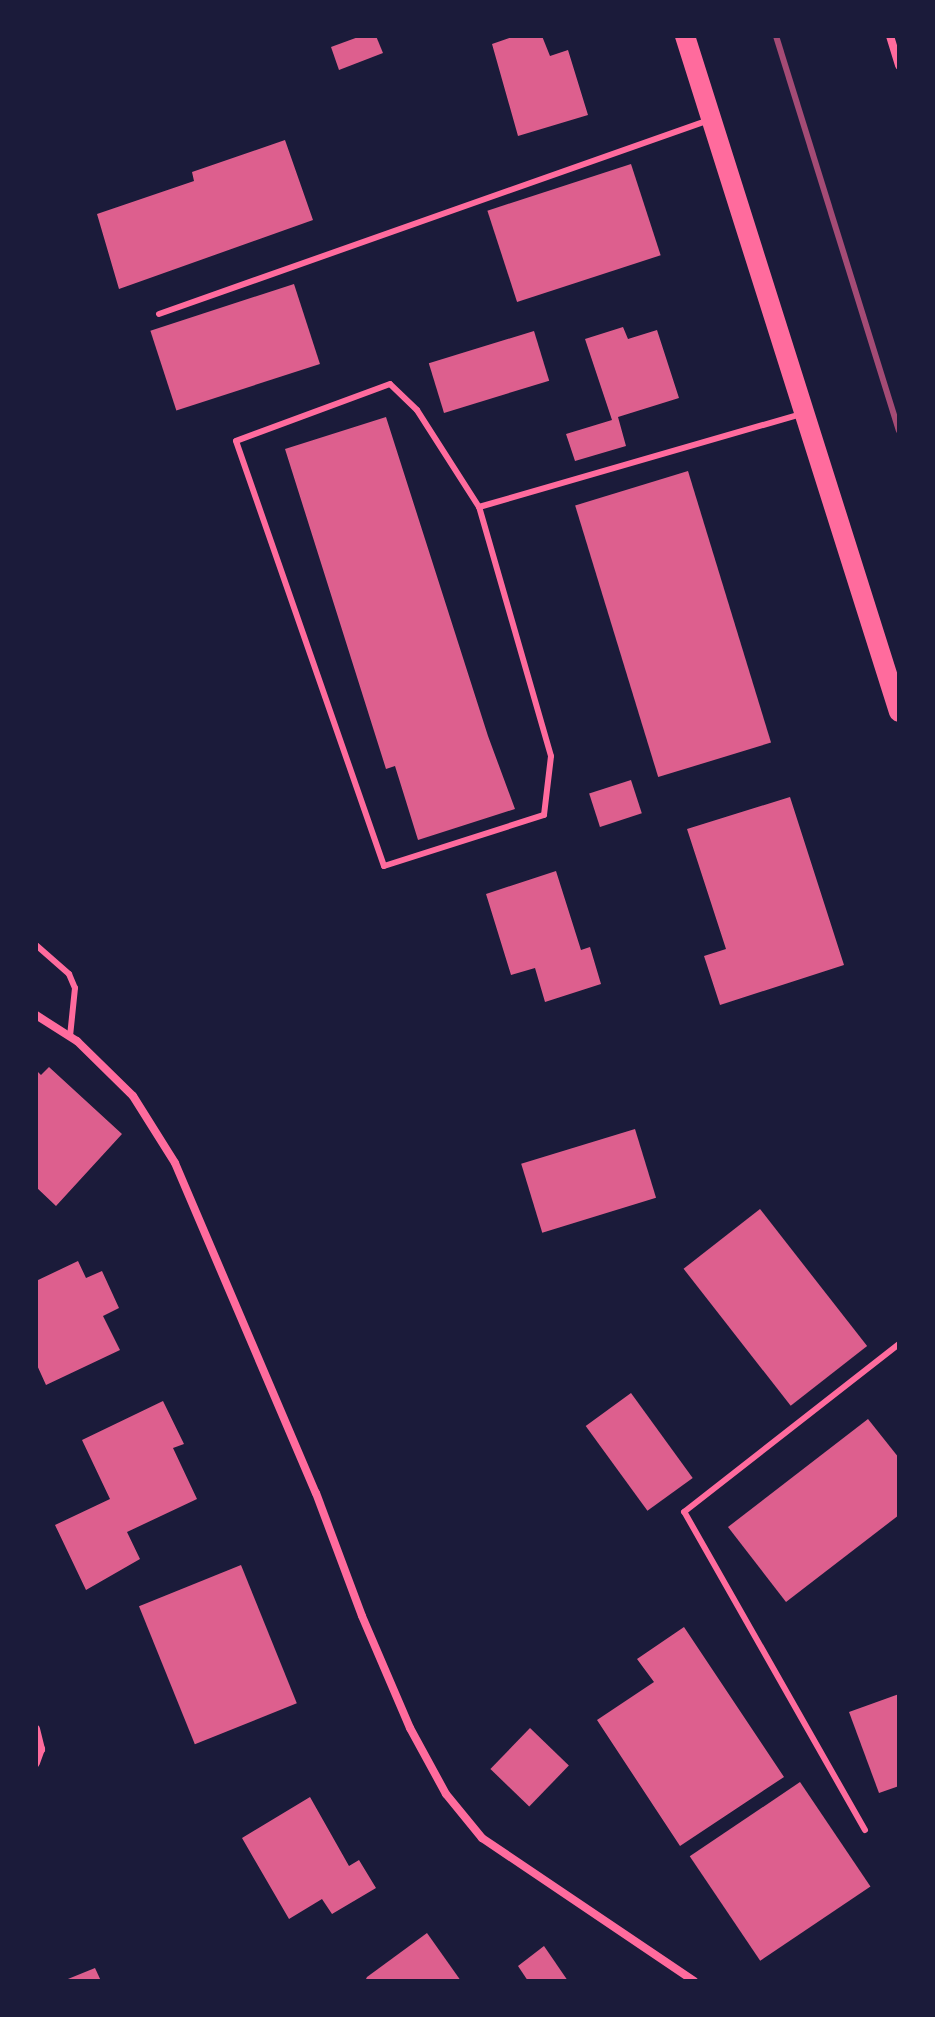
<!DOCTYPE html>
<style>
body{margin:0}
#map{position:relative;width:935px;height:2017px;overflow:hidden;background:#1b1b3a;font-family:Overpass,sans-serif}
div>[style]{position:absolute}
.building>*{inset:0;background:#dd5f8e;transform-origin:0 0}
.service>*{height:6px;margin:-3px;padding:0 3px;transform-origin:3px;border-radius:3px;background:#ff6b9d}
.minor>*{height:8px;margin:-4px;padding:0 4px;transform-origin:4px;border-radius:4px;background:#ff6b9d}
.primary>*{height:20px;margin:-10px;padding:0 10px;transform-origin:10px;border-radius:10px;background:#ff6b9d}
.rail>*{height:6px;margin:-3px;padding:0 3px;transform-origin:3px;border-radius:3px;background:#a44b75}
span{translate:-50% -50%;white-space:nowrap;text-align:center;line-height:1.15;-webkit-text-stroke:6px #1b1b3a;paint-order:stroke}
.frame{position:absolute;inset:0;border:38px solid #1b1b3a;pointer-events:none}
</style>
<div id="map">
<div class="building">
<div style="clip-path:polygon(361px 36px,376px 36px,383px 53px,339px 70px,331px 47px)"></div>
<div style="clip-path:polygon(515px 36px,542px 36px,550px 56px,568px 50px,588px 115px,518px 136px,492px 44px)"></div>
<div style="clip-path:polygon(285px 140px,313px 220px,119px 289px,97px 214px,194px 181px,192px 172px)"></div>
<div style="left:631px;top:164px;width:96px;height:151px;rotate:72deg"></div>
<div style="left:294px;top:284px;width:84px;height:151px;rotate:72deg"></div>
<div style="clip-path:polygon(623px 327px,628px 339px,657px 330px,679px 398px,618px 417px,626px 446px,575px 461px,566px 434px,612px 420px,585px 339px)"></div>
<div style="left:534px;top:331px;width:52px;height:110px;rotate:73deg"></div>
<div style="clip-path:polygon(386px 417px,488px 736px,515px 809px,418px 840px,395px 766px,386px 769px,285px 449px)"></div>
<div style="left:688px;top:471px;width:284px;height:118px;rotate:73deg"></div>
<div style="left:631px;top:780px;width:35px;height:44px;rotate:72deg"></div>
<div style="clip-path:polygon(790px 797px,844px 965px,720px 1005px,704px 956px,726px 949px,687px 829px)"></div>
<div style="clip-path:polygon(556px 871px,581px 950px,590px 947px,601px 984px,545px 1002px,535px 968px,511px 975px,486px 894px)"></div>
<div style="clip-path:polygon(49px 1067px,122px 1134px,56px 1206px,36px 1187px,36px 1070px,41px 1075px)"></div>
<div style="left:635px;top:1129px;width:72px;height:119px;rotate:73deg"></div>
<div style="left:760px;top:1209px;width:174px;height:97px;rotate:52deg"></div>
<div style="clip-path:polygon(78px 1261px,86px 1278px,102px 1271px,119px 1308px,103px 1316px,120px 1350px,46px 1385px,36px 1363px,36px 1281px)"></div>
<div style="left:631px;top:1393px;width:105px;height:56px;rotate:54deg"></div>
<div style="clip-path:polygon(163px 1401px,184px 1444px,173px 1448px,197px 1499px,127px 1532px,140px 1559px,86px 1590px,55px 1525px,110px 1499px,82px 1440px)"></div>
<div style="clip-path:polygon(868px 1419px,899px 1458px,899px 1515px,786px 1602px,728px 1527px)"></div>
<div style="left:241px;top:1565px;width:149px;height:110px;rotate:68deg"></div>
<div style="clip-path:polygon(684px 1627px,784px 1777px,680px 1846px,597px 1720px,654px 1682px,637px 1659px)"></div>
<div style="clip-path:polygon(899px 1694px,899px 1786px,879px 1793px,849px 1712px)"></div>
<div style="left:530px;top:1728px;width:54px;height:57px;rotate:44deg"></div>
<div style="left:800px;top:1782px;width:126px;height:133px;rotate:56deg"></div>
<div style="clip-path:polygon(310px 1797px,349px 1866px,359px 1860px,376px 1888px,332px 1914px,322px 1899px,289px 1919px,242px 1838px)"></div>
<div style="clip-path:polygon(427px 1933px,461px 1981px,365px 1981px,367px 1977px)"></div>
<div style="clip-path:polygon(544px 1946px,568px 1981px,528px 1981px,518px 1966px)"></div>
<div style="clip-path:polygon(95px 1968px,101px 1981px,63px 1981px)"></div>
</div>
<div class="service">
<div style="left:159px;top:314px;width:580px;rotate:-19.43deg"></div>
<div style="left:479px;top:507px;width:115px;rotate:-122.6deg"></div>
<div style="left:417px;top:410px;width:37px;rotate:-136deg"></div>
<div style="left:390px;top:384px;width:164px;rotate:159.7deg"></div>
<div style="left:236px;top:441px;width:450px;rotate:70.8deg"></div>
<div style="left:384px;top:866px;width:168px;rotate:-17.7deg"></div>
<div style="left:544px;top:815px;width:59px;rotate:-83.2deg"></div>
<div style="left:551px;top:756px;width:259px;rotate:-106.1deg"></div>
<div style="left:479px;top:507px;width:336px;rotate:-16.1deg"></div>
<div style="left:36px;top:945px;width:44px;rotate:41.3deg"></div>
<div style="left:69px;top:974px;width:15px;rotate:67deg"></div>
<div style="left:75px;top:988px;width:48px;rotate:95.9deg"></div>
<div style="left:865px;top:1830px;width:366px;rotate:-119.6deg"></div>
<div style="left:684px;top:1512px;width:273px;rotate:-38deg"></div>
</div>
<div class="minor">
<div style="left:890px;top:36px;width:31px;rotate:73deg"></div>
<div style="left:36px;top:1015px;width:49px;rotate:32.4deg"></div>
<div style="left:77px;top:1041px;width:78px;rotate:44.5deg"></div>
<div style="left:133px;top:1096px;width:79px;rotate:57.9deg"></div>
<div style="left:175px;top:1163px;width:359px;rotate:66.9deg"></div>
<div style="left:316px;top:1493px;width:131px;rotate:69.5deg"></div>
<div style="left:362px;top:1616px;width:122px;rotate:66.8deg"></div>
<div style="left:410px;top:1728px;width:75px;rotate:61.4deg"></div>
<div style="left:446px;top:1794px;width:57px;rotate:50.7deg"></div>
<div style="left:482px;top:1838px;width:256px;rotate:34deg"></div>
<div style="left:36px;top:1729px;width:21px;rotate:76deg"></div>
<div style="left:41px;top:1749px;width:15px;rotate:110deg"></div>
</div>
<div class="primary">
<div style="left:685px;top:36px;width:709px;rotate:72.43deg"></div>
</div>
<div class="rail">
<div style="left:776px;top:36px;width:413px;rotate:72.7deg"></div>
</div>
<div class="frame"></div>
</div>
